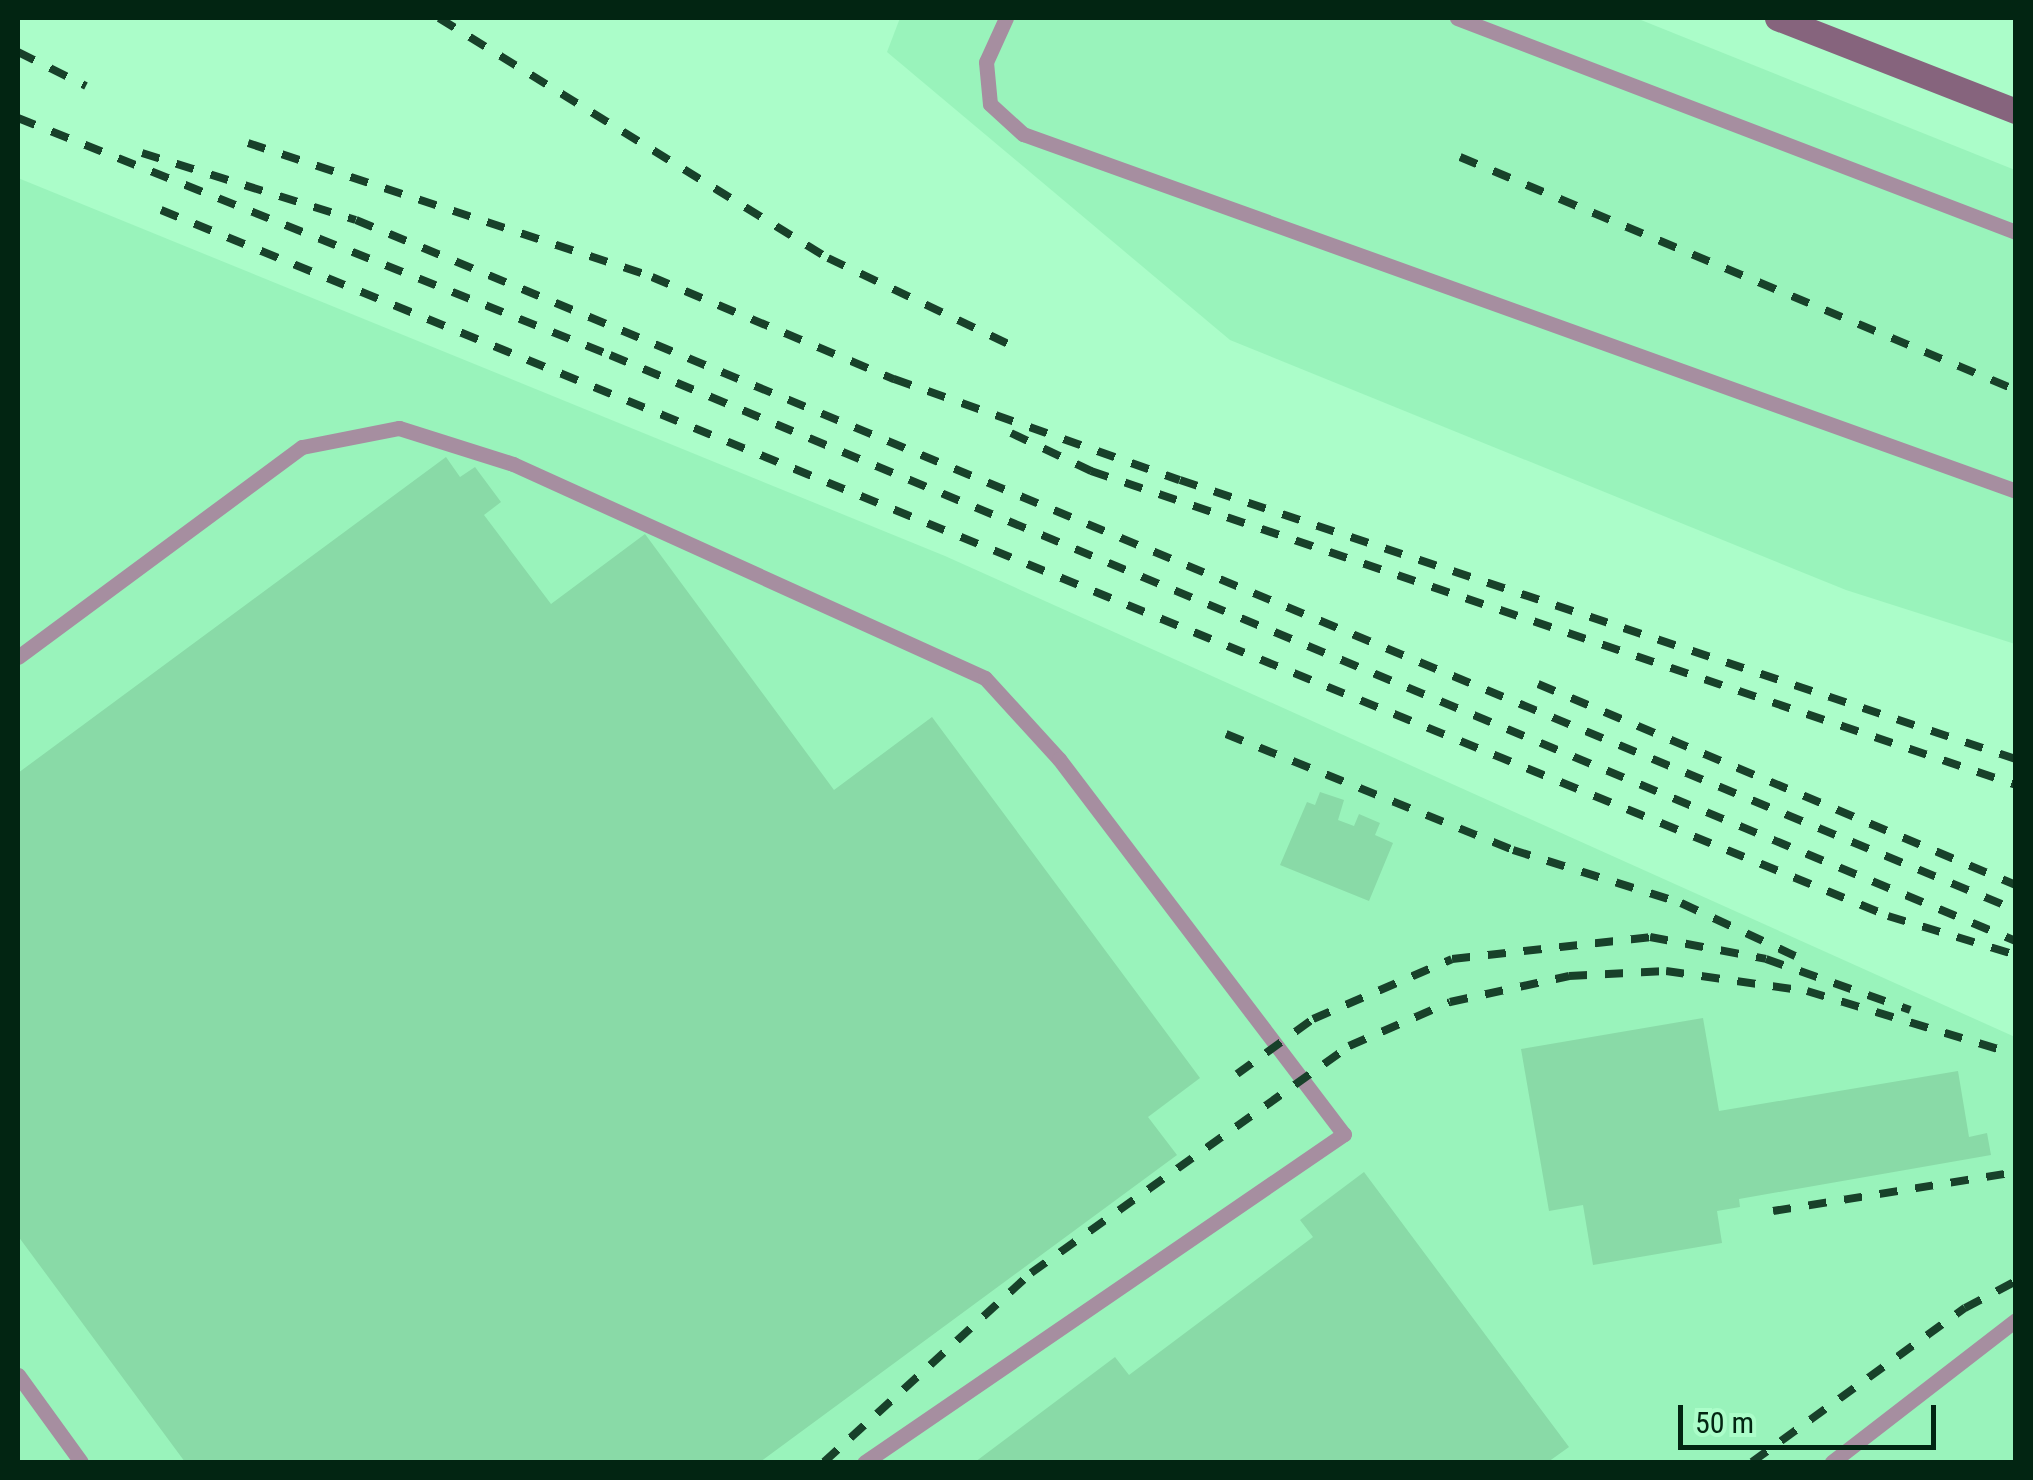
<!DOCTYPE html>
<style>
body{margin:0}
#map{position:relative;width:2033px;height:1480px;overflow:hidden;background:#abfdc9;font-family:"Roboto Condensed",sans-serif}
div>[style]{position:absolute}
.built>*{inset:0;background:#99f3bb}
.building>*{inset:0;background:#89daa7}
.lane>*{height:15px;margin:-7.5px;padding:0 7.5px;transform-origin:7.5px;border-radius:7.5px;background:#a68ea0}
.secondary>*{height:25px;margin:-12.5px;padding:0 12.5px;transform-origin:12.5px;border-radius:12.5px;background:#86647d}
.rail>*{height:8px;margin-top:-4px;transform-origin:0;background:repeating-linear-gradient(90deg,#18412a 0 18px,transparent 0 36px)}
span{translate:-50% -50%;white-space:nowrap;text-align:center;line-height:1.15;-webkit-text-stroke:9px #abfdc9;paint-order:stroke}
.frame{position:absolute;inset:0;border:20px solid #022512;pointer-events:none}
.scale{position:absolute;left:1678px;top:1405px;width:258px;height:45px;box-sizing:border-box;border:5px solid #022512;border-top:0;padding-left:12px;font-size:30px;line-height:35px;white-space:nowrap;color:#022512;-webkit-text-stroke:8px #abfdc9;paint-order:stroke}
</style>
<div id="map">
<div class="built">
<div style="clip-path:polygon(900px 18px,1636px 18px,2015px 170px,2015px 644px,1846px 590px,1230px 340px,887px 52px)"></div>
<div style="clip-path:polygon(18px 178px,945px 556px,2015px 1037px,2015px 1462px,18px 1462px)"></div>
</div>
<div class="building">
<div style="clip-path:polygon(446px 457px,460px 477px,475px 467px,501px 502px,484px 515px,551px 604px,645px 534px,834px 790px,932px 717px,1200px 1078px,1148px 1117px,1177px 1155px,760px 1462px,185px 1462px,18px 1236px,18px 773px)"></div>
<div style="clip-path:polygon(1320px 792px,1344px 800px,1338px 820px,1354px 826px,1359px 814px,1380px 823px,1375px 835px,1393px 843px,1369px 901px,1280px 865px,1307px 802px,1315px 805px)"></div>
<div style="clip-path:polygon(1703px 1018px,1719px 1111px,1958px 1071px,1969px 1137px,1987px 1133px,1991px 1155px,1739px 1199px,1740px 1207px,1717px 1211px,1722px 1243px,1593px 1265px,1583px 1205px,1549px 1211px,1521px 1049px)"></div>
<div style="clip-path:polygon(1364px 1172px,1569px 1447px,1548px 1462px,975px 1462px,1115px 1357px,1129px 1375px,1313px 1237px,1300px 1220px)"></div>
</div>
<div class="lane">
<div style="left:1006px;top:18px;width:48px;rotate:114.4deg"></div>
<div style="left:986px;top:62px;width:42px;rotate:84.6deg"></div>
<div style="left:990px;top:104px;width:45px;rotate:42.3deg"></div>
<div style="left:1023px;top:134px;width:1055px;rotate:19.77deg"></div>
<div style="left:1457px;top:18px;width:599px;rotate:20.95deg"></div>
<div style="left:18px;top:657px;width:353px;rotate:-36.5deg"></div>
<div style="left:302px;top:447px;width:99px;rotate:-11.1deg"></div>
<div style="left:399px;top:428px;width:120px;rotate:17.5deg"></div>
<div style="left:513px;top:464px;width:518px;rotate:24.39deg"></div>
<div style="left:985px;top:678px;width:110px;rotate:47.6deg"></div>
<div style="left:1059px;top:759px;width:471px;rotate:52.8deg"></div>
<div style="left:1344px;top:1134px;width:581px;rotate:145.6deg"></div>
<div style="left:18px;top:1375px;width:107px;rotate:54.1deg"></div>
<div style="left:1832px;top:1462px;width:232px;rotate:-37.7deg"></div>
</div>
<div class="secondary">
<div style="left:1777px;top:18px;width:256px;rotate:21.3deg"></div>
</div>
<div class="rail">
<div style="left:439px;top:18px;width:457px;rotate:31.7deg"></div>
<div style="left:828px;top:258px;width:207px;rotate:25.5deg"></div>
<div style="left:18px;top:52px;width:76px;rotate:26.6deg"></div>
<div style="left:18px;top:118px;width:638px;rotate:21.82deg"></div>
<div style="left:610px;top:355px;width:1523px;rotate:22.63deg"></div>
<div style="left:248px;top:143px;width:426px;rotate:18.3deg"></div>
<div style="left:652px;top:277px;width:263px;rotate:22.9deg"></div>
<div style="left:894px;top:379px;width:303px;rotate:19.5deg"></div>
<div style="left:1180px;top:480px;width:881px;rotate:18.46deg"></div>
<div style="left:142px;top:153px;width:224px;rotate:17.4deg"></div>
<div style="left:356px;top:220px;width:1798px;rotate:22.57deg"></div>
<div style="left:1460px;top:157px;width:603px;rotate:22.74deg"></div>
<div style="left:161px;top:210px;width:1866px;rotate:22.23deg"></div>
<div style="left:1888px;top:916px;width:134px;rotate:16.9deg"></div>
<div style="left:1011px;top:433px;width:89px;rotate:25.4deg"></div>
<div style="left:1091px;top:471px;width:977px;rotate:18.75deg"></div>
<div style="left:1538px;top:684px;width:519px;rotate:22.81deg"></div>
<div style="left:1226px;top:734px;width:310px;rotate:22deg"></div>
<div style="left:1513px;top:850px;width:176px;rotate:17.5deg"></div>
<div style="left:1681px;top:903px;width:126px;rotate:24.9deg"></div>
<div style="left:1237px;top:1074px;width:94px;rotate:-35.9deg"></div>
<div style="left:1313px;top:1019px;width:151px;rotate:-23.3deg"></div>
<div style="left:1452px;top:959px;width:199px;rotate:-6.3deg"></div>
<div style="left:1650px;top:937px;width:118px;rotate:10.7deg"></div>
<div style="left:1766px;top:959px;width:153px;rotate:19.5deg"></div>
<div style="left:1773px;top:1211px;width:246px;rotate:-9.1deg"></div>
<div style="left:824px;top:1462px;width:280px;rotate:-42.4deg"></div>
<div style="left:1031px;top:1273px;width:391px;rotate:-35.5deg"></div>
<div style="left:1349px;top:1046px;width:110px;rotate:-23.5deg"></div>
<div style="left:1450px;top:1002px;width:122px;rotate:-12.3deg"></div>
<div style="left:1569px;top:976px;width:97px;rotate:-3deg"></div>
<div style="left:1666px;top:971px;width:142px;rotate:8.1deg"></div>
<div style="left:1807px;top:991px;width:206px;rotate:16.9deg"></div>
<div style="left:1752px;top:1462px;width:263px;rotate:-35.9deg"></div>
<div style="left:1965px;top:1308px;width:58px;rotate:-27.9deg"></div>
</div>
<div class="frame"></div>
<div class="scale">50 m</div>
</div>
